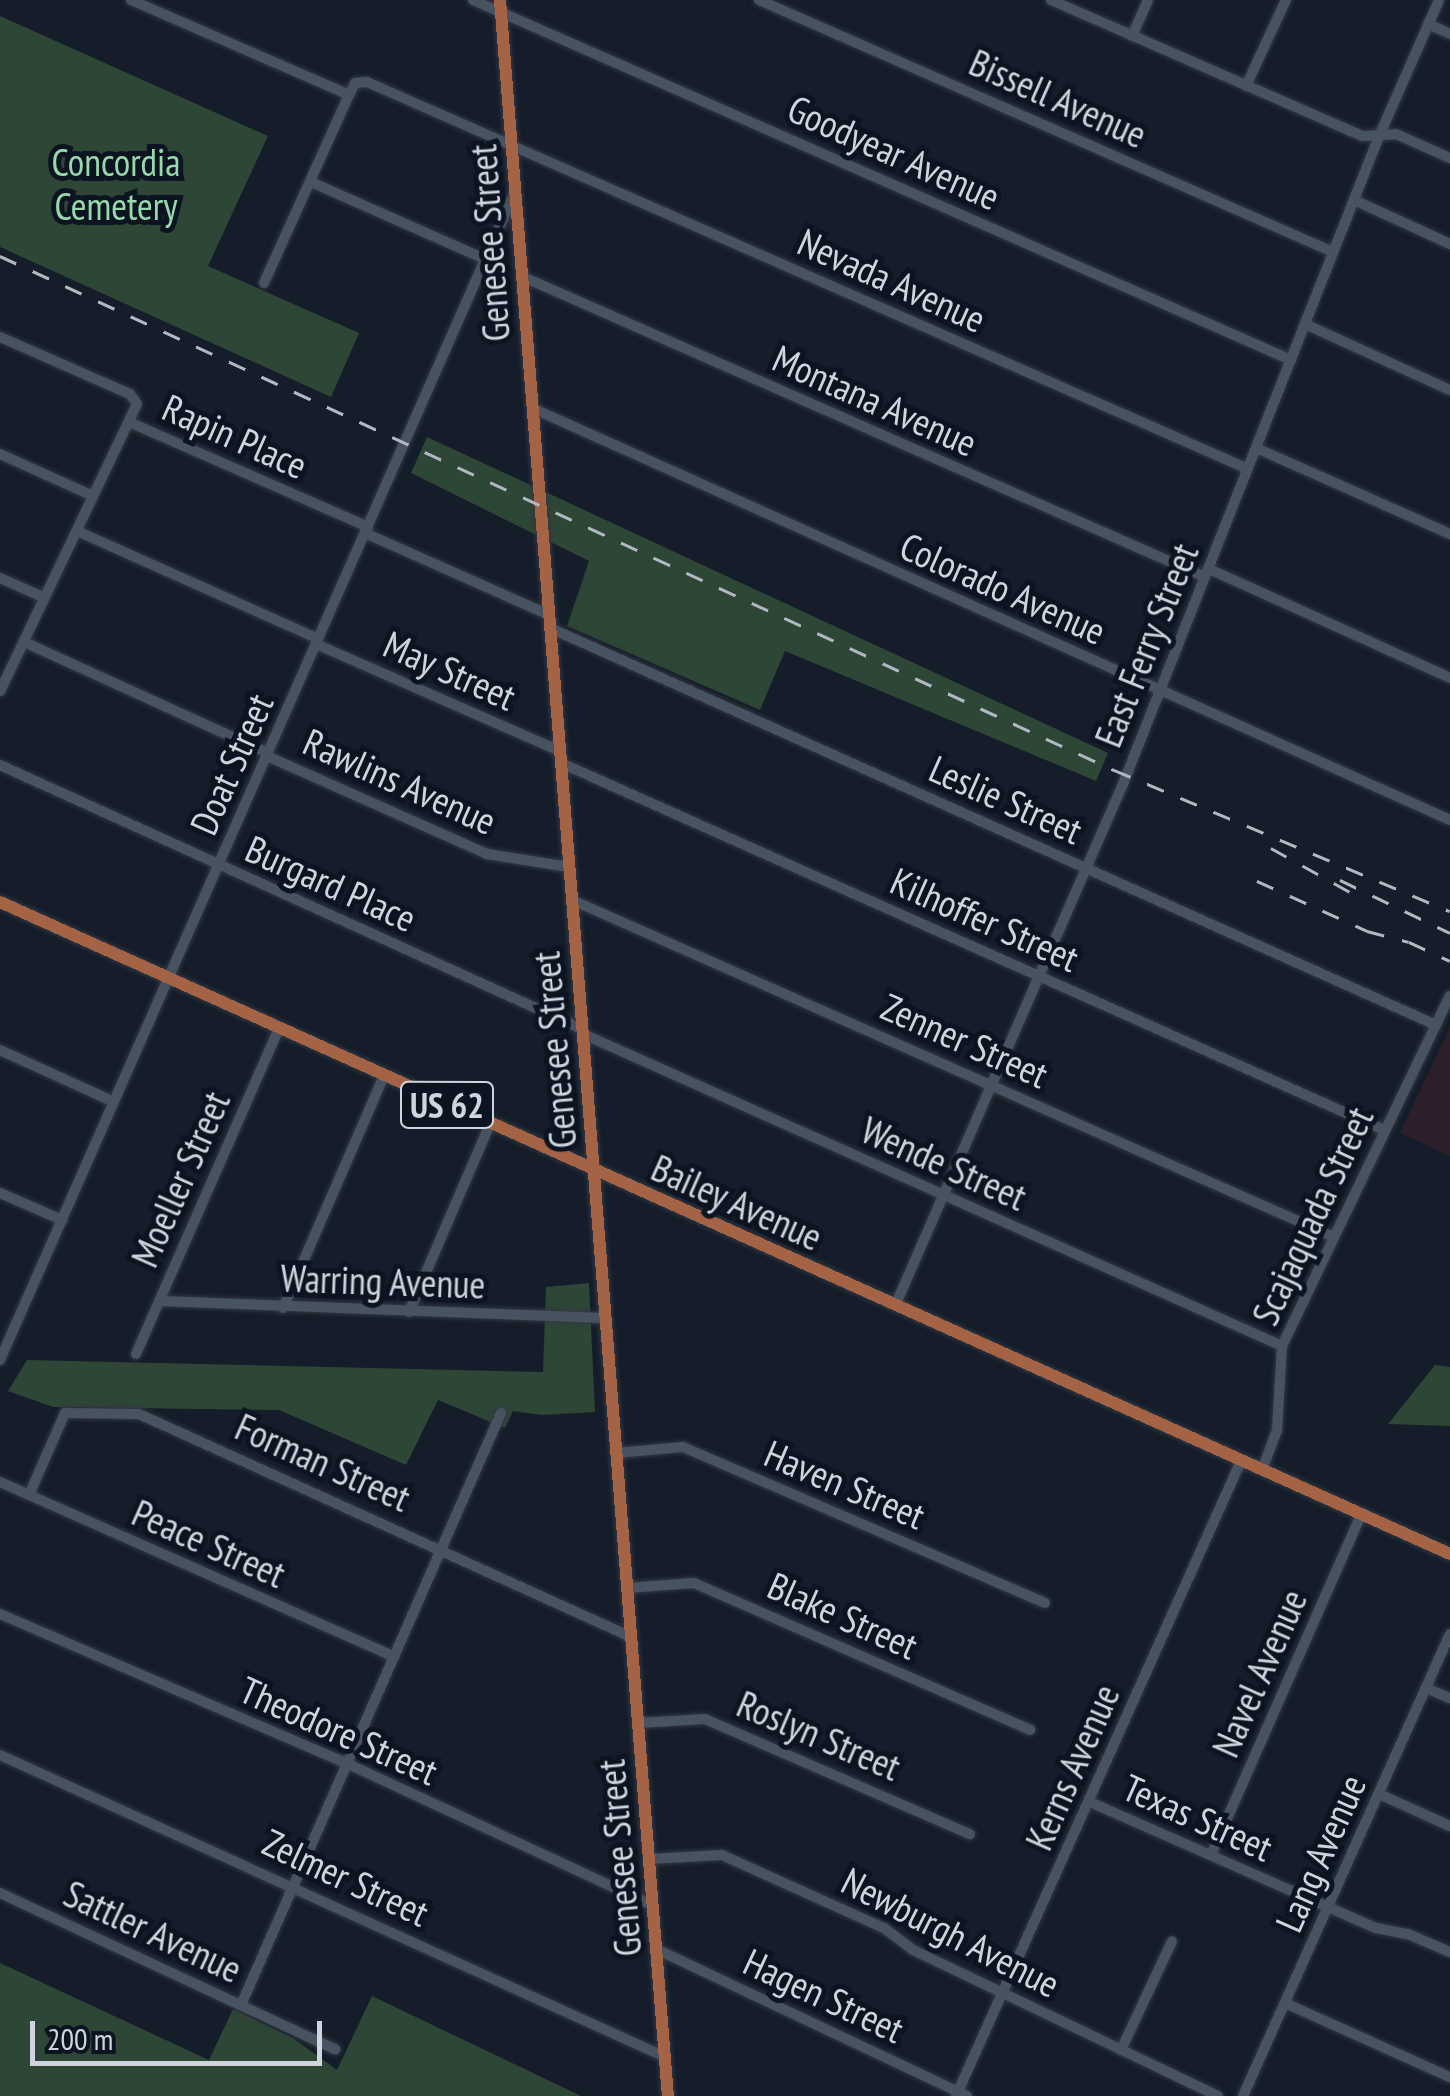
<!DOCTYPE html>
<style>
body{margin:0}
#map{position:relative;width:1450px;height:2096px;overflow:hidden;background:#141d29;font-family:"PT Sans Narrow",sans-serif}
div>[style]{position:absolute}
.industrial>*{inset:0;background:#2c1f2b}
.green>*{inset:0;background:#2e4635}
.roads{filter:drop-shadow(0 0 2px #333843) drop-shadow(0 0 2px #333843)}
.minor>*{height:10px;margin:-5px;padding:0 5px;transform-origin:5px;border-radius:5px;background:#485361}
.major>*{height:12px;margin:-6px;padding:0 6px;transform-origin:6px;border-radius:6px;background:#a36344}
.rail>*{height:2.5px;margin-top:-1.25px;transform-origin:0;background:repeating-linear-gradient(90deg,#b2b8c2 0 18px,transparent 0 36px)}
span{translate:-50% -50%;white-space:nowrap;text-align:center;line-height:1.15;-webkit-text-stroke:10px #0b1420;paint-order:stroke}
.shield-label span{padding:2px 8px;background:#0b1420;border:2px solid;border-radius:8px;-webkit-text-stroke-width:0}
.shield-label{font-size:35px;color:#cfd5de;font-weight:700}
.street-label{font-size:38px;color:#cfd5de}
.park-label{font-size:38px;color:#97d9aa}
.scale{position:absolute;left:30px;top:2021px;width:292px;height:45px;box-sizing:border-box;border:5px solid #cfd5de;border-top:0;padding-left:12px;font-size:30px;line-height:35px;white-space:nowrap;color:#cfd5de;-webkit-text-stroke:8px #0b1420;paint-order:stroke}
</style>
<div id="map">
<div class="industrial">
<div style="clip-path:polygon(1450px 1027px,1450px 1156px,1400px 1133px)"></div>
</div>
<div class="green">
<div style="clip-path:polygon(0 16px,268px 136px,208px 266px,359px 333px,331px 397px,0 247px)"></div>
<div style="clip-path:polygon(427px 437px,1108px 753px,1096px 781px,785px 651px,760px 710px,567px 626px,589px 561px,411px 473px)"></div>
<div style="clip-path:polygon(589px 1283px,595px 1412px,542px 1415px,513px 1411px,505px 1428px,438px 1400px,406px 1465px,279px 1410px,53px 1407px,8px 1391px,27px 1360px,543px 1372px,546px 1287px)"></div>
<div style="clip-path:polygon(1435px 1365px,1450px 1367px,1450px 1426px,1388px 1424px)"></div>
<div style="clip-path:polygon(0 1963px,209px 2060px,233px 2009px,293px 2038px,337px 2070px,372px 1996px,581px 2096px,0 2096px)"></div>
</div>
<div class="roads">
<div class="minor">
<div style="left:131px;top:0;width:238px;rotate:23.5deg"></div>
<div style="left:349px;top:95px;width:13px;rotate:-63deg"></div>
<div style="left:355px;top:83px;width:12px;rotate:-5deg"></div>
<div style="left:367px;top:82px;width:962px;rotate:23.71deg"></div>
<div style="left:473px;top:0;width:894px;rotate:23.75deg"></div>
<div style="left:759px;top:0;width:627px;rotate:23.7deg"></div>
<div style="left:1051px;top:0;width:340px;rotate:23.6deg"></div>
<div style="left:1363px;top:136px;width:33px;rotate:-3deg"></div>
<div style="left:1396px;top:134px;width:59px;rotate:24deg"></div>
<div style="left:1428px;top:24px;width:24px;rotate:24deg"></div>
<div style="left:1132px;top:36px;width:39px;rotate:-66deg"></div>
<div style="left:1246px;top:86px;width:95px;rotate:-65.1deg"></div>
<div style="left:311px;top:182px;width:190px;rotate:23.9deg"></div>
<div style="left:1354px;top:200px;width:106px;rotate:24.6deg"></div>
<div style="left:521px;top:276px;width:747px;rotate:23.75deg"></div>
<div style="left:264px;top:283px;width:206px;rotate:-65.7deg"></div>
<div style="left:1305px;top:324px;width:159px;rotate:24.5deg"></div>
<div style="left:0;top:337px;width:142px;rotate:23.7deg"></div>
<div style="left:130px;top:394px;width:12px;rotate:55deg"></div>
<div style="left:137px;top:404px;width:318px;rotate:115.5deg"></div>
<div style="left:532px;top:408px;width:1006px;rotate:24.17deg"></div>
<div style="left:129px;top:422px;width:261px;rotate:23.7deg"></div>
<div style="left:1256px;top:448px;width:212px;rotate:23.9deg"></div>
<div style="left:0;top:454px;width:102px;rotate:24.3deg"></div>
<div style="left:77px;top:531px;width:264px;rotate:24.1deg"></div>
<div style="left:365px;top:533px;width:201px;rotate:24deg"></div>
<div style="left:1209px;top:569px;width:265px;rotate:24.3deg"></div>
<div style="left:0;top:578px;width:49px;rotate:24deg"></div>
<div style="left:550px;top:628px;width:971px;rotate:24.14deg"></div>
<div style="left:24px;top:642px;width:268px;rotate:24.5deg"></div>
<div style="left:316px;top:644px;width:266px;rotate:23.7deg"></div>
<div style="left:267px;top:756px;width:241px;rotate:24deg"></div>
<div style="left:487px;top:854px;width:83px;rotate:9deg"></div>
<div style="left:561px;top:763px;width:901px;rotate:24.03deg"></div>
<div style="left:0;top:765px;width:639px;rotate:24.4deg"></div>
<div style="left:572px;top:900px;width:833px;rotate:23.86deg"></div>
<div style="left:583px;top:1034px;width:765px;rotate:24.05deg"></div>
<div style="left:0;top:1050px;width:125px;rotate:24.5deg"></div>
<div style="left:0;top:1193px;width:68px;rotate:23.5deg"></div>
<div style="left:159px;top:1301px;width:446px;rotate:2.2deg"></div>
<div style="left:895px;top:1306px;width:570px;rotate:-66.41deg"></div>
<div style="left:1123px;top:784px;width:699px;rotate:-68.43deg"></div>
<div style="left:1380px;top:134px;width:146px;rotate:-66.2deg"></div>
<div style="left:283px;top:1308px;width:253px;rotate:-66.5deg"></div>
<div style="left:409px;top:1312px;width:205px;rotate:-66.7deg"></div>
<div style="left:136px;top:1354px;width:355px;rotate:-66.3deg"></div>
<div style="left:0;top:1360px;width:1274px;rotate:-66.21deg"></div>
<div style="left:616px;top:1453px;width:67px;rotate:-5.1deg"></div>
<div style="left:683px;top:1447px;width:394px;rotate:23.3deg"></div>
<div style="left:1262px;top:1470px;width:43px;rotate:-69.4deg"></div>
<div style="left:1277px;top:1430px;width:84px;rotate:-86.6deg"></div>
<div style="left:1282px;top:1346px;width:388px;rotate:-64.4deg"></div>
<div style="left:0;top:1482px;width:431px;rotate:23.9deg"></div>
<div style="left:29px;top:1495px;width:90px;rotate:-66.3deg"></div>
<div style="left:65px;top:1413px;width:74px;rotate:0.8deg"></div>
<div style="left:139px;top:1414px;width:540px;rotate:24.38deg"></div>
<div style="left:627px;top:1588px;width:67px;rotate:-4.3deg"></div>
<div style="left:694px;top:1583px;width:367px;rotate:23.6deg"></div>
<div style="left:0;top:1614px;width:377px;rotate:23.3deg"></div>
<div style="left:346px;top:1763px;width:337px;rotate:24.9deg"></div>
<div style="left:1426px;top:1688px;width:26px;rotate:23deg"></div>
<div style="left:638px;top:1723px;width:67px;rotate:-3.4deg"></div>
<div style="left:705px;top:1719px;width:289px;rotate:23.5deg"></div>
<div style="left:0;top:1755px;width:730px;rotate:24.42deg"></div>
<div style="left:1379px;top:1794px;width:78px;rotate:24.3deg"></div>
<div style="left:1090px;top:1802px;width:313px;rotate:23.8deg"></div>
<div style="left:1376px;top:1928px;width:33px;rotate:11deg"></div>
<div style="left:1408px;top:1934px;width:46px;rotate:23.2deg"></div>
<div style="left:1211px;top:1855px;width:372px;rotate:-66.2deg"></div>
<div style="left:649px;top:1859px;width:73px;rotate:-3.1deg"></div>
<div style="left:722px;top:1855px;width:178px;rotate:24.3deg"></div>
<div style="left:884px;top:1928px;width:36px;rotate:37deg"></div>
<div style="left:913px;top:1950px;width:338px;rotate:25.6deg"></div>
<div style="left:0;top:1893px;width:370px;rotate:25deg"></div>
<div style="left:656px;top:1949px;width:344px;rotate:25.3deg"></div>
<div style="left:1285px;top:2003px;width:181px;rotate:24.2deg"></div>
<div style="left:241px;top:2005px;width:647px;rotate:-66.29deg"></div>
<div style="left:1121px;top:2050px;width:120px;rotate:-64.9deg"></div>
<div style="left:956px;top:2096px;width:696px;rotate:-65.83deg"></div>
<div style="left:1243px;top:2096px;width:506px;rotate:-65.87deg"></div>
</div>
<div class="major">
<div style="left:500px;top:0;width:2103px;rotate:85.42deg"></div>
<div style="left:0;top:902px;width:1590px;rotate:24.21deg"></div>
</div>
</div>
<div class="rail">
<div style="left:0;top:256px;width:1227px;rotate:24.77deg"></div>
<div style="left:1114px;top:770px;width:364px;rotate:22.8deg"></div>
<div style="left:1271px;top:848px;width:90px;rotate:29.1deg"></div>
<div style="left:1340px;top:880px;width:122px;rotate:25.7deg"></div>
<div style="left:1257px;top:881px;width:121px;rotate:24.4deg"></div>
<div style="left:1367px;top:931px;width:43px;rotate:14.7deg"></div>
<div style="left:1409px;top:942px;width:45px;rotate:24.9deg"></div>
</div>
<div class="shield-label">
<span style="left:447px;top:1105px">US 62</span>
</div>
<div class="street-label">
<span style="left:1058px;top:98px;rotate:24deg">Bissell Avenue</span>
<span style="left:894px;top:152px;rotate:24deg">Goodyear Avenue</span>
<span style="left:489px;top:243px;rotate:-94deg">Genesee Street</span>
<span style="left:892px;top:280px;rotate:24deg">Nevada Avenue</span>
<span style="left:875px;top:400px;rotate:24deg">Montana Avenue</span>
<span style="left:235px;top:436px;rotate:24deg">Rapin Place</span>
<span style="left:1003px;top:588px;rotate:24deg">Colorado Avenue</span>
<span style="left:1146px;top:645px;rotate:-68deg">East Ferry Street</span>
<span style="left:450px;top:670px;rotate:24deg">May Street</span>
<span style="left:231px;top:764px;rotate:-66deg">Doat Street</span>
<span style="left:400px;top:781px;rotate:24deg">Rawlins Avenue</span>
<span style="left:1006px;top:799px;rotate:24deg">Leslie Street</span>
<span style="left:331px;top:883px;rotate:24deg">Burgard Place</span>
<span style="left:985px;top:919px;rotate:24deg">Kilhoffer Street</span>
<span style="left:965px;top:1040px;rotate:24deg">Zenner Street</span>
<span style="left:554px;top:1050px;rotate:-95deg">Genesee Street</span>
<span style="left:944px;top:1163px;rotate:24deg">Wende Street</span>
<span style="left:180px;top:1179px;rotate:-66deg">Moeller Street</span>
<span style="left:737px;top:1202px;rotate:24deg">Bailey Avenue</span>
<span style="left:1312px;top:1216px;rotate:-65deg">Scajaquada Street</span>
<span style="left:383px;top:1281px;rotate:2deg">Warring Avenue</span>
<span style="left:323px;top:1462px;rotate:24deg">Forman Street</span>
<span style="left:845px;top:1484px;rotate:23deg">Haven Street</span>
<span style="left:209px;top:1543px;rotate:24deg">Peace Street</span>
<span style="left:843px;top:1615px;rotate:24deg">Blake Street</span>
<span style="left:1259px;top:1673px;rotate:-66deg">Navel Avenue</span>
<span style="left:339px;top:1730px;rotate:24deg">Theodore Street</span>
<span style="left:819px;top:1735px;rotate:23deg">Roslyn Street</span>
<span style="left:1072px;top:1767px;rotate:-66deg">Kerns Avenue</span>
<span style="left:1198px;top:1817px;rotate:24deg">Texas Street</span>
<span style="left:1320px;top:1853px;rotate:-66deg">Lang Avenue</span>
<span style="left:619px;top:1858px;rotate:-95deg">Genesee Street</span>
<span style="left:346px;top:1877px;rotate:25deg">Zelmer Street</span>
<span style="left:153px;top:1931px;rotate:25deg">Sattler Avenue</span>
<span style="left:951px;top:1932px;rotate:27deg">Newburgh Avenue</span>
<span style="left:824px;top:1995px;rotate:25deg">Hagen Street</span>
</div>
<div class="park-label">
<span style="left:116px;top:184px">Concordia<br>Cemetery</span>
</div>
<div class="scale">200 m</div>
</div>
